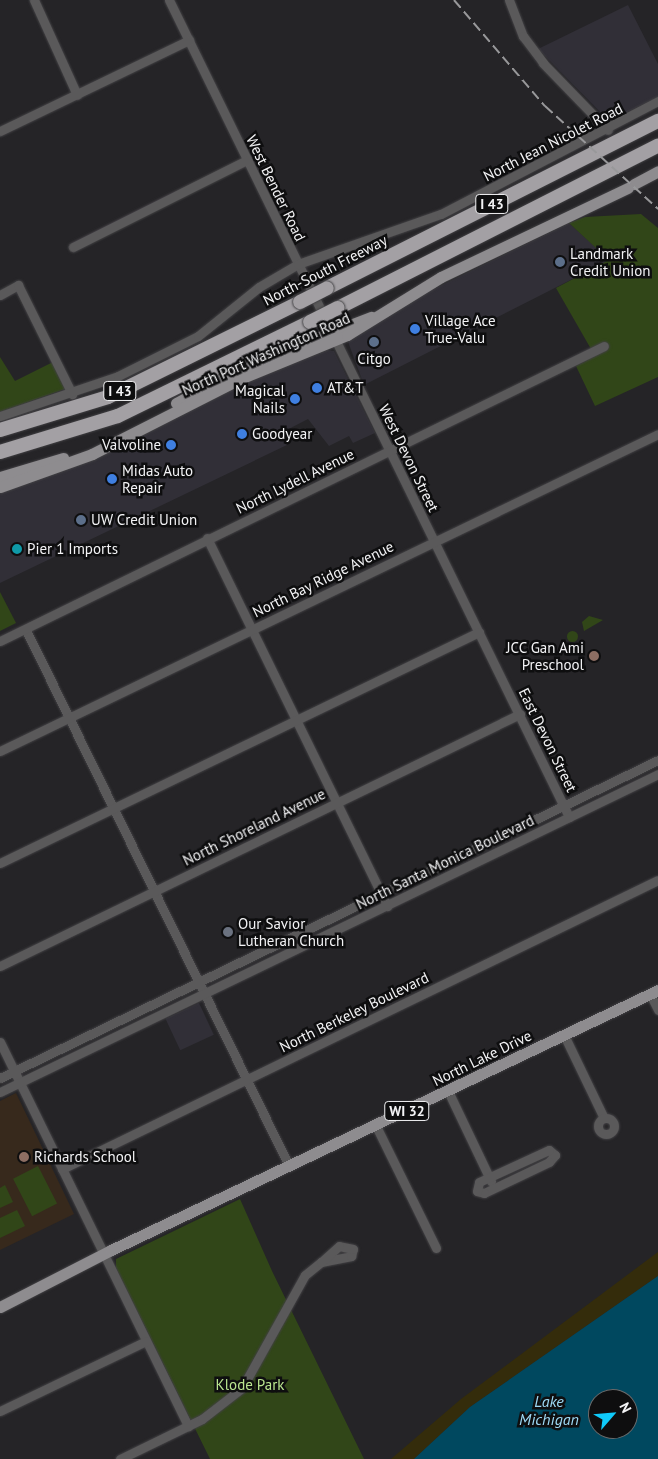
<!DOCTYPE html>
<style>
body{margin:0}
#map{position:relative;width:658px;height:1459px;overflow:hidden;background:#252427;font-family:"PT Sans",sans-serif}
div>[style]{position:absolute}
.built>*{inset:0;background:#312f37;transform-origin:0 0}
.education>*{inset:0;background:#37291c}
.green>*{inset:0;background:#314618;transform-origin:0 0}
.round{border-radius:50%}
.sand>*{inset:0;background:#342c0b}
.water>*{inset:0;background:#00485f}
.roads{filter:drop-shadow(0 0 1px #424144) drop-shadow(0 0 1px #424144)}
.minor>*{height:9px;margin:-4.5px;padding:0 4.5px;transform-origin:4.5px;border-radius:4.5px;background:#5a595a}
.minor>.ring{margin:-4.5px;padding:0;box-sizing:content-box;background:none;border:9px solid #5a595a;border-radius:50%}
.major>*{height:11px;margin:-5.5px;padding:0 5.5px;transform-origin:5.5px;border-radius:5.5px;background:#8e8c8f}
.highway>*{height:14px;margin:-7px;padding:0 7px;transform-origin:7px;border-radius:7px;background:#a3a0a4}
.rail>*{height:2px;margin-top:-1px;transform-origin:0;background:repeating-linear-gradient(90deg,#98989a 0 10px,transparent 0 15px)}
.bridges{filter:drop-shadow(0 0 1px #424144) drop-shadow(0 0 1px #424144)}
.highway-bridge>*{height:14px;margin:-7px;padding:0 7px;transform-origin:7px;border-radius:7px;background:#a3a0a4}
.dots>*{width:14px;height:14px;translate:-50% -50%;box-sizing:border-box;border:2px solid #0e0e0f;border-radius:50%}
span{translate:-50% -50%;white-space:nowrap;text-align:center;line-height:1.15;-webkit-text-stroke:5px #0e0e0f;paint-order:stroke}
.shield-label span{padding:1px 4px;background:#0e0e0f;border:1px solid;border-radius:4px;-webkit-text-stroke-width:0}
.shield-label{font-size:14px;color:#f3f3f5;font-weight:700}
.street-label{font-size:15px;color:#f3f3f5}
.poi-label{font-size:15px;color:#f3f3f5}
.left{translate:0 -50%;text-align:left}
.right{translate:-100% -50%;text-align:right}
.park-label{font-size:15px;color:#bae58f}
.water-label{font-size:16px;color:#9dd9f5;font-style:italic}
.north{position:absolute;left:588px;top:1389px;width:50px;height:50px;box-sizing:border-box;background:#0e0e0f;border:1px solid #6a6a6b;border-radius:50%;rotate:63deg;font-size:14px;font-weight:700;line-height:20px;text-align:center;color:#f3f3f5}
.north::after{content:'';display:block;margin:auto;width:18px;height:22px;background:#0fcafa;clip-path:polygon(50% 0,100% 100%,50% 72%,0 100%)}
</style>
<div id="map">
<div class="built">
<div style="clip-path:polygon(628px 5px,658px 64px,658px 97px,609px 121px,538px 49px)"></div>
<div style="clip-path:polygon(569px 223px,610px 260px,364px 385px,347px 339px,385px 313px)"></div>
<div style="clip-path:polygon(327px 350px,334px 351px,375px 433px,353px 443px,349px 436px,329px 446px,308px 419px,281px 433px,287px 445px,0 583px,0 493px,93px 459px,218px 394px)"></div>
<div style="left:199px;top:1003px;width:35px;height:37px;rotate:65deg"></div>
</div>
<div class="education">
<div style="clip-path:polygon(16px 1093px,74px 1214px,0 1250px,0 1101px)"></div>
</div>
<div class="green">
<div style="clip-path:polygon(641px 214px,658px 228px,658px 377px,595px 406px,576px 366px,595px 356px,556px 288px,609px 260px,569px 223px,585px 217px)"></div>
<div style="clip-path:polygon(0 357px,15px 381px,53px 362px,65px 389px,0 412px)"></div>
<div style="clip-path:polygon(0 592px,16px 623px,0 631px)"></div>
<div style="clip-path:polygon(589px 616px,603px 620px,584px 631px,582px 622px)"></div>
<div class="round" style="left:566.5px;top:630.5px;width:11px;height:11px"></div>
<div style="left:38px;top:1166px;width:42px;height:28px;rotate:63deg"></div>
<div style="clip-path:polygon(5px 1185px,13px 1202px,0 1208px,0 1188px)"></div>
<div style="clip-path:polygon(240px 1199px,272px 1271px,364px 1459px,210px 1459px,116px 1268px,116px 1259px)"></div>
<div style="clip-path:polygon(17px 1210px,25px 1226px,0 1238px,0 1218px)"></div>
</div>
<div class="sand">
<div style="clip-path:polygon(658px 1252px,658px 1276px,470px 1407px,414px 1459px,391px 1459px,461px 1399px)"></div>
</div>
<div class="water">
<div style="clip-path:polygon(evenodd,658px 1276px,658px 1459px,414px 1459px,470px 1407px,658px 1276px,598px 1399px,628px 1399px,628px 1429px,598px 1429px,598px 1399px)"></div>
</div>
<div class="roads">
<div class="minor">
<div style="left:34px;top:0;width:104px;rotate:65.6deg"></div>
<div style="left:169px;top:0;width:910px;rotate:63.91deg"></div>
<div style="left:509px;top:0;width:39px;rotate:69deg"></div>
<div style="left:523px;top:36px;width:34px;rotate:53deg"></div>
<div style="left:543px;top:63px;width:93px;rotate:45.9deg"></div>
<div style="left:0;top:131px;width:210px;rotate:-25.7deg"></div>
<div style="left:73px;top:247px;width:195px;rotate:-26.6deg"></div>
<div style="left:0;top:295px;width:21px;rotate:-29deg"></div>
<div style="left:18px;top:285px;width:122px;rotate:63.6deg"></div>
<div style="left:0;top:416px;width:125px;rotate:-18.7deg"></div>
<div style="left:118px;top:376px;width:89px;rotate:-26.6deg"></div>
<div style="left:198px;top:336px;width:78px;rotate:-38.8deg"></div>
<div style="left:259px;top:287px;width:45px;rotate:-30.5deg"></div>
<div style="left:298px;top:264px;width:151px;rotate:-19.3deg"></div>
<div style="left:441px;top:214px;width:245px;rotate:-27.5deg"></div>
<div style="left:207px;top:538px;width:410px;rotate:63.9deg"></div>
<div style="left:26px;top:630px;width:597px;rotate:63.86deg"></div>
<div style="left:0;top:641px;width:672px;rotate:-26.03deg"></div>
<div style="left:0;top:751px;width:730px;rotate:-25.72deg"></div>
<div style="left:0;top:863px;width:532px;rotate:-25.75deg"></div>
<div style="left:0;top:966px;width:578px;rotate:-25.86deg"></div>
<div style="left:650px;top:994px;width:18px;rotate:63deg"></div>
<div style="left:564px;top:1035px;width:92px;rotate:64.3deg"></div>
<div style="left:0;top:1042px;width:428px;rotate:63.9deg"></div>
<div style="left:0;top:1078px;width:731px;rotate:-25.79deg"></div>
<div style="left:448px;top:1091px;width:100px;rotate:64.5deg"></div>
<div style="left:0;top:1092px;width:731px;rotate:-25.79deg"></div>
<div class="ring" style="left:598px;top:1118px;width:7px;height:7px"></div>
<div style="left:376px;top:1126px;width:136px;rotate:63.8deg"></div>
<div style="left:549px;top:1150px;width:8px;rotate:40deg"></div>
<div style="left:555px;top:1155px;width:9px;rotate:131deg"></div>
<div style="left:549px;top:1162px;width:72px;rotate:154.5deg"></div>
<div style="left:484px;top:1193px;width:7px;rotate:-164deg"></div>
<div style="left:477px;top:1191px;width:9px;rotate:-77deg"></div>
<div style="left:479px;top:1182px;width:77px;rotate:-24.6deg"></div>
<div style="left:62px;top:1169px;width:662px;rotate:-25.87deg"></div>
<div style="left:0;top:1411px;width:162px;rotate:-25.6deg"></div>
<div style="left:120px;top:1459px;width:91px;rotate:-26deg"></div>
<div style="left:202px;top:1419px;width:51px;rotate:-37.8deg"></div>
<div style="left:242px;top:1388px;width:129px;rotate:-60.9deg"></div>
<div style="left:305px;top:1275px;width:21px;rotate:-39deg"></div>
<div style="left:321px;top:1262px;width:31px;rotate:-11deg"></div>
<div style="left:351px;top:1256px;width:7px;rotate:-74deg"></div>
<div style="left:353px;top:1249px;width:14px;rotate:-168deg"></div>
<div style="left:339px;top:1246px;width:24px;rotate:138deg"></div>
</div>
<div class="major">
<div style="left:634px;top:184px;width:27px;rotate:-28deg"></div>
<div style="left:176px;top:403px;width:83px;rotate:-28.1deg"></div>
<div style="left:249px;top:364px;width:131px;rotate:-21.1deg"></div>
<div style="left:0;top:477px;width:66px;rotate:-16.8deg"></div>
<div style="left:0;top:487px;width:98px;rotate:-19.7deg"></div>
<div style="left:92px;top:454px;width:166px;rotate:-26.9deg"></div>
<div style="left:240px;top:379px;width:116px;rotate:-22.4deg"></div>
<div style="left:347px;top:335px;width:110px;rotate:-31.7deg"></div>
<div style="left:441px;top:277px;width:207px;rotate:-25.5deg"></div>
<div style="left:0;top:1307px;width:125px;rotate:-27.2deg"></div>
<div style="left:111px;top:1250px;width:606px;rotate:-25.42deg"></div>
</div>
<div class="highway">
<div style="left:327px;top:288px;width:371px;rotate:-26.8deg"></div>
<div style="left:338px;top:308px;width:359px;rotate:-26.9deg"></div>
<div style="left:0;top:430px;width:113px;rotate:-17deg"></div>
<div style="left:108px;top:397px;width:214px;rotate:-26.3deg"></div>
<div style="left:0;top:452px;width:123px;rotate:-17deg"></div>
<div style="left:118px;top:416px;width:214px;rotate:-26.1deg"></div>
</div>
</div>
<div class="rail">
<div style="left:454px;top:0;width:140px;rotate:49.4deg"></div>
<div style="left:545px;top:106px;width:153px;rotate:42.3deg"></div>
</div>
<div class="bridges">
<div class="highway-bridge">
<div style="left:300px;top:302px;width:30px;rotate:-27deg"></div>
<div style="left:310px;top:322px;width:31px;rotate:-27deg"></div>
</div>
</div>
<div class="dots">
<div style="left:560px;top:262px;background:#5c6f8a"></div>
<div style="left:415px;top:329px;background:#3f7fe0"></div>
<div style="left:374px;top:342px;background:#5c6f8a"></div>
<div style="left:317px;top:388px;background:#3f7fe0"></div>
<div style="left:295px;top:399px;background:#3f7fe0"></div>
<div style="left:242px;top:434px;background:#3f7fe0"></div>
<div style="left:171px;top:445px;background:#3f7fe0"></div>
<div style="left:112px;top:479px;background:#3f7fe0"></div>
<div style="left:81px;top:520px;background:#5c6f8a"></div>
<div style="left:17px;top:549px;background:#0f9aa8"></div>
<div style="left:594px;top:656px;background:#8d6e63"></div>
<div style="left:228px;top:932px;background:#6b7280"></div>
<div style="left:24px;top:1157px;background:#8d6e63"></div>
</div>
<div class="shield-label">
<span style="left:492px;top:204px">I 43</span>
<span style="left:120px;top:391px">I 43</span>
<span style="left:407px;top:1111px">WI 32</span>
</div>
<div class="street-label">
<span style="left:553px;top:142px;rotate:-27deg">North Jean Nicolet Road</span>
<span style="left:276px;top:188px;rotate:64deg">West Bender Road</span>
<span style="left:325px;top:270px;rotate:-27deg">North-South Freeway</span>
<span style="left:266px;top:354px;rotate:-24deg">North Port Washington Road</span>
<span style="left:409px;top:458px;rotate:64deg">West Devon Street</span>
<span style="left:295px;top:481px;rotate:-26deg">North Lydell Avenue</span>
<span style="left:323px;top:579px;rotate:-26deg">North Bay Ridge Avenue</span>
<span style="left:548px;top:740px;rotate:64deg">East Devon Street</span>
<span style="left:254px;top:827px;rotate:-26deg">North Shoreland Avenue</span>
<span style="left:445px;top:862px;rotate:-26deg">North Santa Monica Boulevard</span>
<span style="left:354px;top:1012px;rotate:-26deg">North Berkeley Boulevard</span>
<span style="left:482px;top:1058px;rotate:-26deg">North Lake Drive</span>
</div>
<div class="poi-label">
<span class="left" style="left:570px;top:262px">Landmark<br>Credit Union</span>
<span class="left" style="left:425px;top:329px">Village Ace<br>True-Valu</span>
<span style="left:374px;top:359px">Citgo</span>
<span class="left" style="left:327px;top:388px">AT&amp;T</span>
<span class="right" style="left:285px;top:399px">Magical<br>Nails</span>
<span class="left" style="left:252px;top:434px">Goodyear</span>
<span class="right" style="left:161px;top:445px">Valvoline</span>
<span class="left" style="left:122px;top:479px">Midas Auto<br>Repair</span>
<span class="left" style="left:91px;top:520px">UW Credit Union</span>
<span class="left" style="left:27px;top:549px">Pier 1 Imports</span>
<span class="right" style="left:584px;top:656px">JCC Gan Ami<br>Preschool</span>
<span class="left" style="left:238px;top:932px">Our Savior<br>Lutheran Church</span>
<span class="left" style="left:34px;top:1157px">Richards School</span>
</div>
<div class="park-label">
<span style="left:250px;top:1385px">Klode Park</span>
</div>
<div class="water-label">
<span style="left:549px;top:1410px">Lake<br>Michigan</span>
</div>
<div class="north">N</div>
</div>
